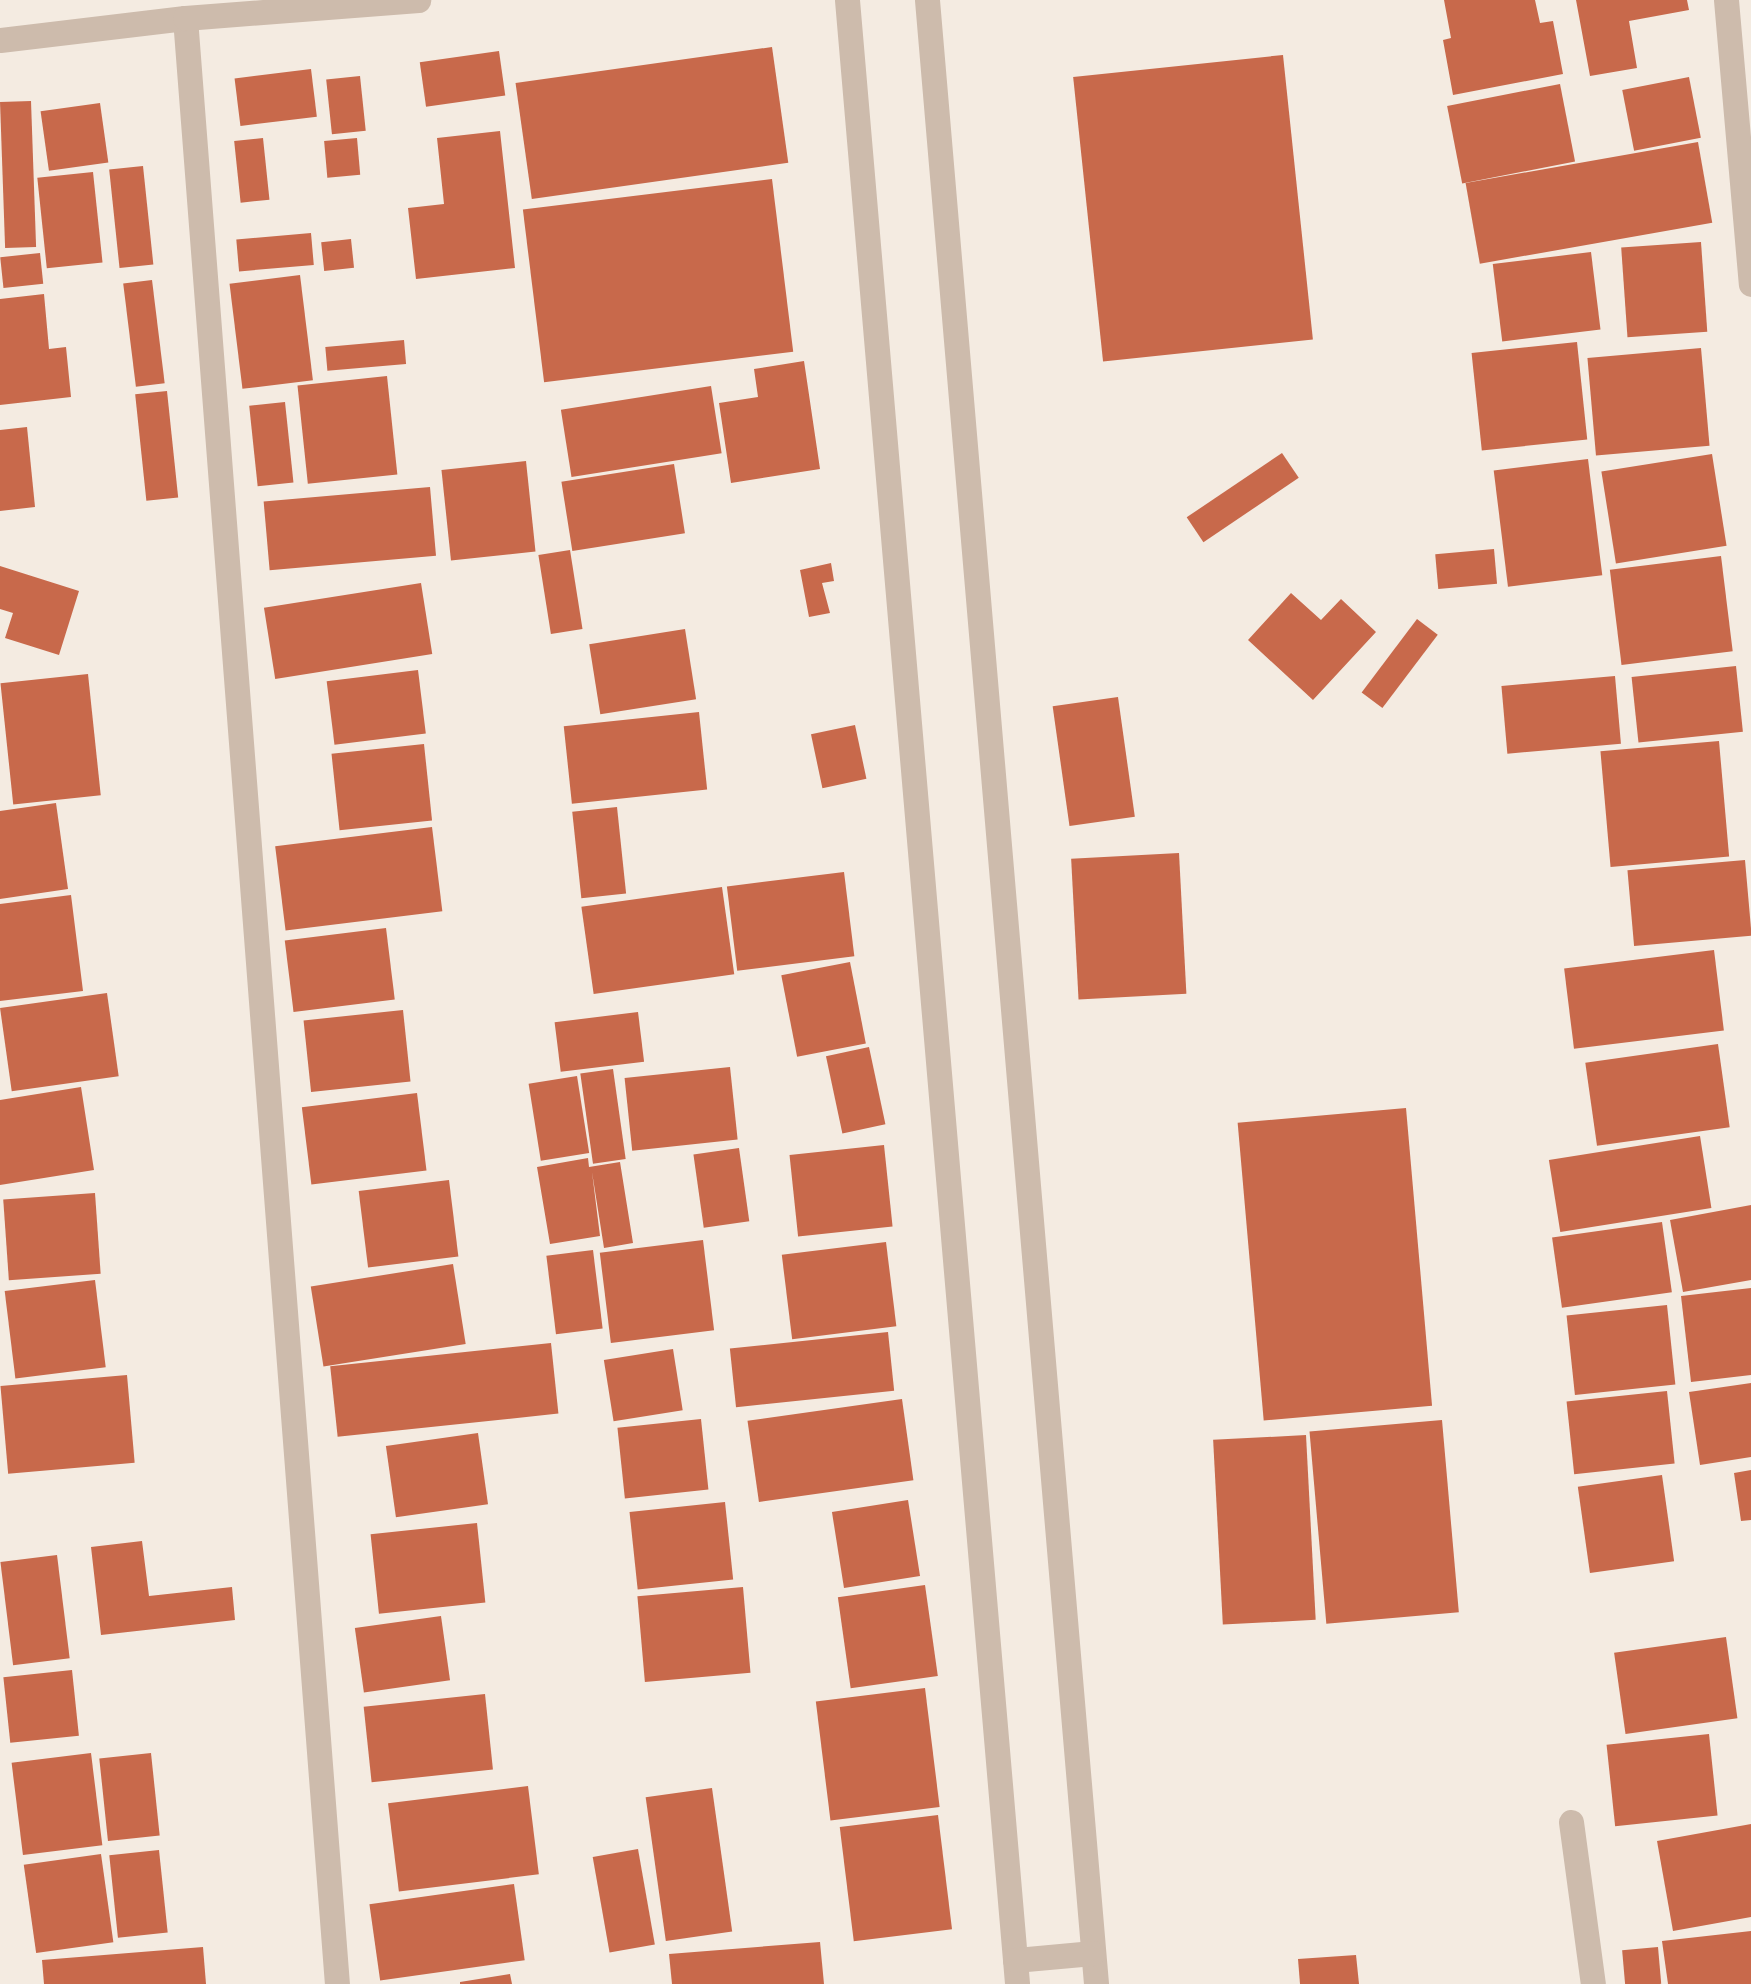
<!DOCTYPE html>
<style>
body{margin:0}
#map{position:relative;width:1751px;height:1984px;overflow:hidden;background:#f4ebe1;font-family:Jost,sans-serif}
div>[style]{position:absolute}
.building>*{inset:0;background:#c8694b;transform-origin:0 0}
.minor>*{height:25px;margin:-12.5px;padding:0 12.5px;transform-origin:12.5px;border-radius:12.5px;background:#cdbbac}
span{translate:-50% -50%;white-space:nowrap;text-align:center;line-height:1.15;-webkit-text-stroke:8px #fbf5ee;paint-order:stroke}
</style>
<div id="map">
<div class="building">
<div style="clip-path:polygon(1444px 0,1535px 0,1540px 23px,1553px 21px,1563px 74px,1453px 95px,1443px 40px,1451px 38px)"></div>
<div style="clip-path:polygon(1576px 0,1687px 0,1689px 10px,1629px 21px,1637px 68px,1590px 76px)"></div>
<div style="left:772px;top:47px;width:117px;height:259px;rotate:82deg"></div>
<div style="left:499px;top:51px;width:45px;height:80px;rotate:82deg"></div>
<div style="left:1283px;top:55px;width:286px;height:211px;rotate:84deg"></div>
<div style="left:311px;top:69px;width:48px;height:77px;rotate:83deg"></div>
<div style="left:360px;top:76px;width:55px;height:34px;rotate:84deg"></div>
<div style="left:1689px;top:77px;width:62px;height:68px;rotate:79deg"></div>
<div style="left:1560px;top:84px;width:79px;height:115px;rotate:79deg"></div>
<div style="left:31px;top:101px;width:146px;height:31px;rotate:88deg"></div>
<div style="left:100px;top:103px;width:60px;height:60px;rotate:82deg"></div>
<div style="clip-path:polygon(500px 131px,515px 268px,416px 279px,408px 208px,444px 204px,437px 138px)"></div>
<div style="left:263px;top:138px;width:62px;height:29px;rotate:84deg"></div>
<div style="left:357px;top:138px;width:37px;height:33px;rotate:85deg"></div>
<div style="left:1698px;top:142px;width:82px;height:236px;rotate:80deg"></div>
<div style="left:143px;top:166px;width:99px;height:34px;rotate:84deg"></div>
<div style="left:93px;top:172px;width:91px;height:56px;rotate:84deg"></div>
<div style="left:772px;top:179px;width:174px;height:251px;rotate:83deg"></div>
<div style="left:311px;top:233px;width:32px;height:75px;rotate:85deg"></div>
<div style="left:351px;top:239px;width:29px;height:30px;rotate:84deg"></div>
<div style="left:1701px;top:242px;width:90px;height:80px;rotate:86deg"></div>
<div style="left:1591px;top:252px;width:78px;height:99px;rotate:83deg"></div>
<div style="left:40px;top:253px;width:31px;height:40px;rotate:84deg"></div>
<div style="left:300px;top:275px;width:106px;height:71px;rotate:83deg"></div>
<div style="left:152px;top:280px;width:104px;height:29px;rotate:83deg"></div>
<div style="clip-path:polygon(44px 294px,49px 349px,66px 347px,71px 397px,0 405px,0 299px)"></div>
<div style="left:404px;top:340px;width:24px;height:79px;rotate:85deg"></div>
<div style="left:1577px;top:342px;width:98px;height:106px;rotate:84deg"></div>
<div style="left:1701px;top:348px;width:98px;height:114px;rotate:85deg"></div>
<div style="clip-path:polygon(804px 361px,820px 469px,731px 483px,719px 403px,758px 397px,754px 369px)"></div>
<div style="left:387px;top:376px;width:99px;height:90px;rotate:84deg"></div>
<div style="left:711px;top:386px;width:68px;height:152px;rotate:81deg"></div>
<div style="left:167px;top:391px;width:107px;height:32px;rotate:84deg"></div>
<div style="left:285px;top:402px;width:81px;height:36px;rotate:84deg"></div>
<div style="clip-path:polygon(27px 427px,35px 507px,0 511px,0 430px)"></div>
<div style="left:1282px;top:453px;width:30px;height:115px;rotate:56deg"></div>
<div style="left:1712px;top:454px;width:93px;height:112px;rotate:81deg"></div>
<div style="left:1588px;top:459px;width:117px;height:95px;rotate:83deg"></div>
<div style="left:526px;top:461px;width:91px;height:85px;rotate:84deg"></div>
<div style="left:674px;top:464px;width:70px;height:114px;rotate:81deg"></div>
<div style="left:430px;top:487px;width:69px;height:167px;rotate:85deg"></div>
<div style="left:1494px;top:549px;width:35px;height:59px;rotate:85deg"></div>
<div style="left:570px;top:550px;width:80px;height:32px;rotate:81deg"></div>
<div style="left:1721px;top:556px;width:96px;height:112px;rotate:83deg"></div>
<div style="clip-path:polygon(831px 563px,834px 581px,822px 583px,830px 613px,809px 617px,800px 570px)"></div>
<div style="clip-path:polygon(0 566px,79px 591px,59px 655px,5px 638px,13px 613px,0 609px)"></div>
<div style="left:421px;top:583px;width:72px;height:159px;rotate:81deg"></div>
<div style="clip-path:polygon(1291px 593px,1321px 620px,1341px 599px,1376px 632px,1313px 700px,1248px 640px)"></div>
<div style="left:1417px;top:619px;width:26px;height:92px;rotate:37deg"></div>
<div style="left:685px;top:629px;width:71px;height:97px;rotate:81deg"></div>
<div style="left:1736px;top:666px;width:66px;height:105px;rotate:84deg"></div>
<div style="left:418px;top:670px;width:64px;height:92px;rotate:83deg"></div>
<div style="left:88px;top:674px;width:122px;height:88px;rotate:84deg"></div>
<div style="left:1615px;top:676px;width:68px;height:114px;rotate:85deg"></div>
<div style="left:1118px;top:697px;width:121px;height:66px;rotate:82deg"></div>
<div style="left:699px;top:712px;width:78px;height:136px;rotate:84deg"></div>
<div style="left:855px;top:725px;width:55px;height:45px;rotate:78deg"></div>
<div style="left:1719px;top:741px;width:116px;height:119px;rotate:85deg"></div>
<div style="left:424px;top:744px;width:77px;height:93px;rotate:84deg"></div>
<div style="clip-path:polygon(56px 803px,68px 889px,0 899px,0 811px)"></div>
<div style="left:617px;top:807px;width:87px;height:45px;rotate:84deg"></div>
<div style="left:432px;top:827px;width:85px;height:158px;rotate:83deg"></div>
<div style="left:1179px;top:853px;width:141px;height:108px;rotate:87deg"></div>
<div style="left:1745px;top:860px;width:76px;height:118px;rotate:85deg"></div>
<div style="left:844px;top:872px;width:85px;height:118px;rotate:83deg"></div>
<div style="left:722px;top:887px;width:88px;height:142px;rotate:82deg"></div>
<div style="clip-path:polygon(71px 895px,83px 991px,0 1001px,0 904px)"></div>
<div style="left:386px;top:928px;width:72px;height:102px;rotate:83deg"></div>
<div style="left:1714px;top:950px;width:81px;height:151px;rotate:83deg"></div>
<div style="left:850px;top:962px;width:83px;height:70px;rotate:79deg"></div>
<div style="left:107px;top:993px;width:84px;height:108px;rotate:82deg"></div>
<div style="left:403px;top:1010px;width:72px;height:100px;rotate:84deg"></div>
<div style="left:638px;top:1012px;width:50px;height:84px;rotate:83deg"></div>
<div style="left:1718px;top:1044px;width:84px;height:134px;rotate:82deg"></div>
<div style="left:869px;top:1047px;width:79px;height:44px;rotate:78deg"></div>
<div style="left:730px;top:1067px;width:73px;height:106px;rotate:84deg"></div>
<div style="left:613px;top:1069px;width:91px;height:33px;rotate:82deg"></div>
<div style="left:577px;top:1076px;width:78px;height:49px;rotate:81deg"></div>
<div style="clip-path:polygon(81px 1087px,94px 1170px,0 1185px,0 1100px)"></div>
<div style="left:417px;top:1093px;width:78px;height:116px;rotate:83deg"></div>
<div style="left:1406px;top:1108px;width:299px;height:169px;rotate:85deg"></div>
<div style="left:1700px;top:1136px;width:73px;height:153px;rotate:81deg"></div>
<div style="left:884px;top:1145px;width:82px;height:95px;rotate:84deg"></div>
<div style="left:739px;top:1148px;width:74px;height:46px;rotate:82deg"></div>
<div style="clip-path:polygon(588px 1158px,589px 1167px,620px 1162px,633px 1243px,604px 1248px,592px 1172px,600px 1236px,550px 1244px,537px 1167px)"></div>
<div style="left:449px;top:1180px;width:77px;height:91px;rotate:83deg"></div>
<div style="left:95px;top:1193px;width:81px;height:92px;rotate:86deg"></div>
<div style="clip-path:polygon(1751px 1205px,1751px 1280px,1683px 1292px,1670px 1220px)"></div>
<div style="left:1662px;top:1222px;width:71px;height:111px;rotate:82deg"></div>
<div style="left:703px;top:1240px;width:91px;height:104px;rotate:83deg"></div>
<div style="left:886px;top:1242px;width:85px;height:105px;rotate:83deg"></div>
<div style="left:593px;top:1250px;width:79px;height:47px;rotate:83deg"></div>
<div style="left:453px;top:1264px;width:81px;height:144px;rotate:81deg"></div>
<div style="left:95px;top:1280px;width:88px;height:91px;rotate:83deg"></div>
<div style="clip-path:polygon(1751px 1288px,1751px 1375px,1691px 1382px,1681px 1296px)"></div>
<div style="left:1667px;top:1305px;width:80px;height:101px;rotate:84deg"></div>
<div style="left:888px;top:1332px;width:59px;height:159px;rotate:84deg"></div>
<div style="left:551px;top:1343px;width:71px;height:222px;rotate:84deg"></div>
<div style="left:673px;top:1349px;width:62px;height:70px;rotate:81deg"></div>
<div style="left:127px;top:1375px;width:88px;height:127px;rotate:85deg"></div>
<div style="clip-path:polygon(1751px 1383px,1751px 1457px,1700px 1465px,1689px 1392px)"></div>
<div style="left:1667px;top:1391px;width:73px;height:101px;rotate:84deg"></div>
<div style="left:902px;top:1399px;width:82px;height:156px;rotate:82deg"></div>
<div style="left:701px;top:1419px;width:71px;height:84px;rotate:84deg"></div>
<div style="left:1442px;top:1420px;width:193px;height:133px;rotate:85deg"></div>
<div style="left:478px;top:1433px;width:72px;height:93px;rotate:82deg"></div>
<div style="left:1306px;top:1435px;width:185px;height:93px;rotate:87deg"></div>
<div style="clip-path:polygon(1751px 1470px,1751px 1520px,1741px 1521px,1734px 1473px)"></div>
<div style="left:1662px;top:1475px;width:87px;height:85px;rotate:82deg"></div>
<div style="left:908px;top:1500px;width:77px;height:77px;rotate:81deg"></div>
<div style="left:725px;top:1502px;width:78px;height:96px;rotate:84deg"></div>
<div style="left:477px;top:1523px;width:80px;height:107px;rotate:84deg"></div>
<div style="clip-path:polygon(142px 1541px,149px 1596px,232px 1587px,235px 1620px,101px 1635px,91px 1547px)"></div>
<div style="left:57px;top:1555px;width:104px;height:57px;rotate:83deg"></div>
<div style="left:925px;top:1585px;width:92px;height:88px;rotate:82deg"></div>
<div style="left:743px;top:1587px;width:86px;height:106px;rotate:85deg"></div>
<div style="left:441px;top:1616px;width:65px;height:87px;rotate:82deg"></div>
<div style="left:1726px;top:1637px;width:82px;height:113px;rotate:82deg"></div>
<div style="left:72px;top:1670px;width:66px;height:69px;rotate:84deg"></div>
<div style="left:925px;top:1688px;width:120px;height:110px;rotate:83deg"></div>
<div style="left:485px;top:1694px;width:76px;height:122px;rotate:84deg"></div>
<div style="left:1709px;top:1734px;width:82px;height:103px;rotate:84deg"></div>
<div style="left:91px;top:1753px;width:93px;height:80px;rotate:83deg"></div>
<div style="left:151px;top:1753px;width:83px;height:52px;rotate:84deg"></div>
<div style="left:528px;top:1786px;width:89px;height:141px;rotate:83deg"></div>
<div style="left:712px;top:1788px;width:145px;height:67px;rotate:82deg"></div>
<div style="left:938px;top:1815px;width:115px;height:99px;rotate:83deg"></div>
<div style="clip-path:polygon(1751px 1824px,1751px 1917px,1673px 1931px,1657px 1841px)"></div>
<div style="left:638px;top:1849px;width:97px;height:46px;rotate:80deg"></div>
<div style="left:159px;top:1850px;width:83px;height:50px;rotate:84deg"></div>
<div style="left:101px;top:1854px;width:89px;height:78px;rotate:82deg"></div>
<div style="left:514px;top:1884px;width:77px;height:146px;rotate:82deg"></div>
<div style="clip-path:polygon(1751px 1931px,1751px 1984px,1668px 1984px,1662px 1941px)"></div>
<div style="clip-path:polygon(820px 1942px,824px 1984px,672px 1984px,669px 1954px)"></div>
<div style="clip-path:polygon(203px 1947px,206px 1984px,44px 1984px,42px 1960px)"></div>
<div style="left:1658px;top:1947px;width:37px;height:36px;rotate:85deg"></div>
<div style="clip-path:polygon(1356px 1955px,1359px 1984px,1300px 1984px,1298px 1959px)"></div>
<div style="clip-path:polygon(510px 1974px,512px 1984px,460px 1984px,460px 1982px)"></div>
</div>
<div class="minor">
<div style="left:847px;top:0;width:1991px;rotate:85.1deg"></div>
<div style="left:927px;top:0;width:1991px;rotate:85.13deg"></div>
<div style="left:1726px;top:0;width:285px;rotate:85deg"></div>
<div style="left:185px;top:18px;width:1972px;rotate:85.58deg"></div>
<div style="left:0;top:40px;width:186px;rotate:-6.8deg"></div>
<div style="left:185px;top:18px;width:234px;rotate:-4.4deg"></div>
<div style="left:1571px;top:1822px;width:163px;rotate:82.3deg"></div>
<div style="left:1015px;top:1960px;width:78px;rotate:-5.1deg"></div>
</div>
</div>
